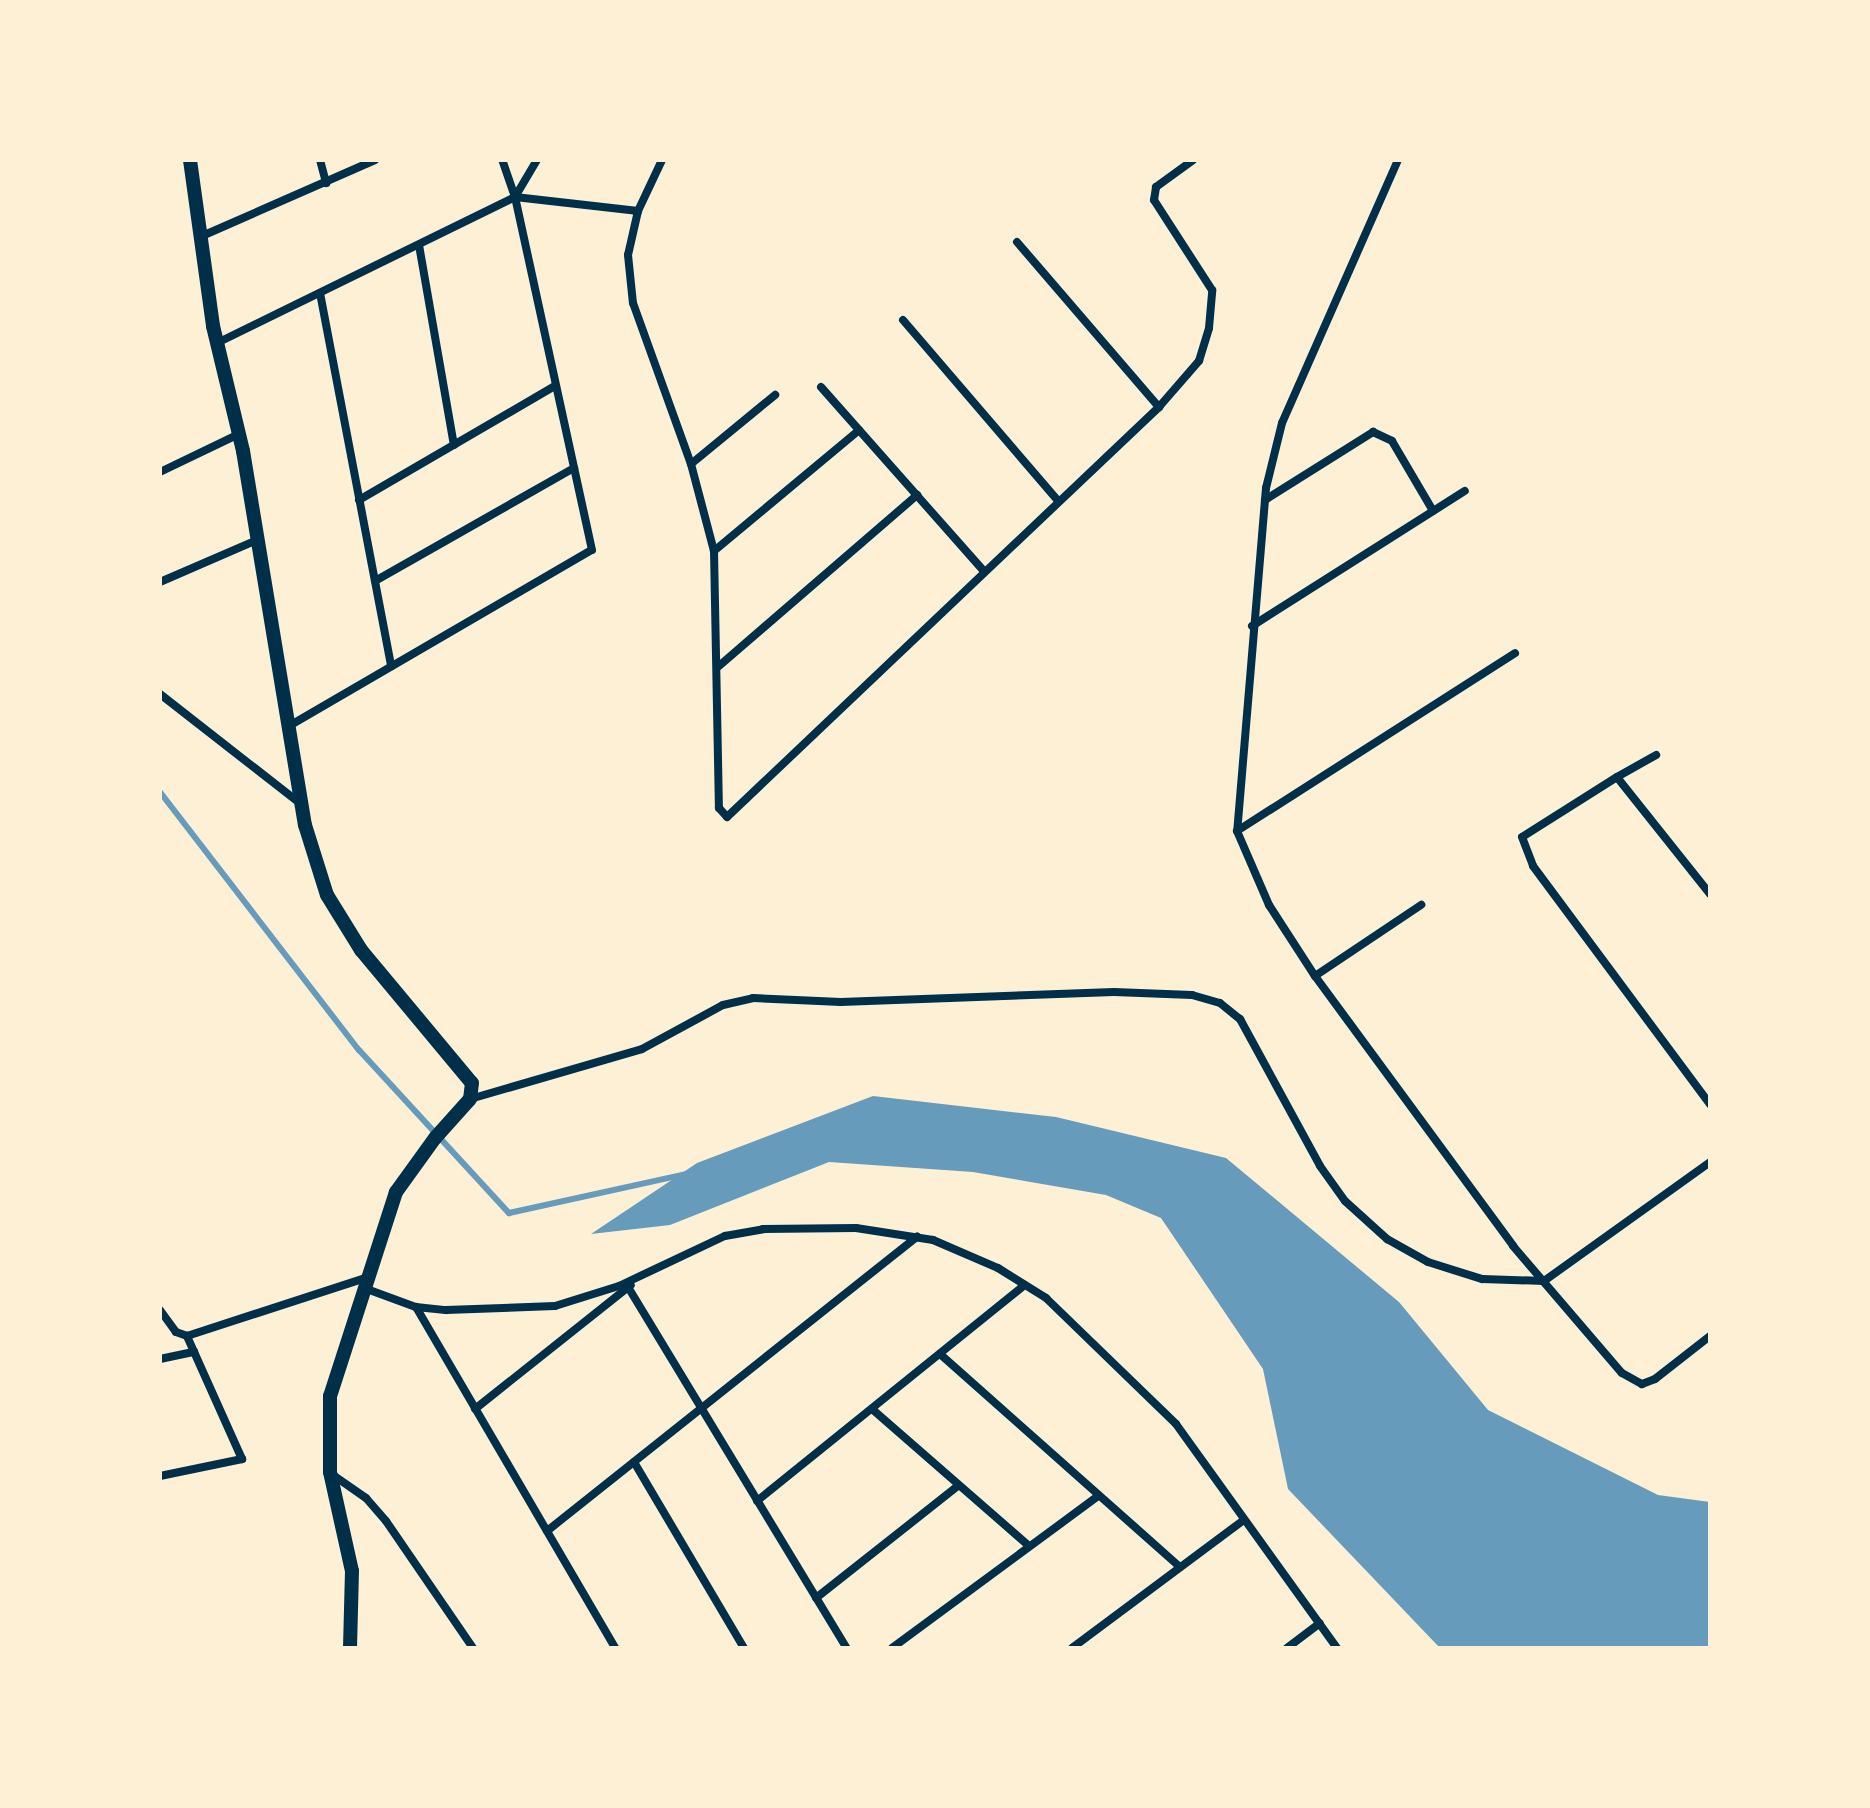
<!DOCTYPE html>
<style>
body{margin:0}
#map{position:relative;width:1870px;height:1808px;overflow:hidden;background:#fdf0d5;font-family:Figtree,sans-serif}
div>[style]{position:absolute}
.water>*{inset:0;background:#669bbc}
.stream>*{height:6px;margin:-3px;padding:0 3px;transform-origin:3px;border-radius:3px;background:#669bbc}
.minor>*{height:8px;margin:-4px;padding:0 4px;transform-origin:4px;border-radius:4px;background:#003049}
.tertiary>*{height:14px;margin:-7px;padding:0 7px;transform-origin:7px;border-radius:7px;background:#003049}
span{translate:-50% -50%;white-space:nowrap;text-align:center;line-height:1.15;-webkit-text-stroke:7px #fdf0d5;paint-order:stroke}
.frame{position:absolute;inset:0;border:162px solid #fdf0d5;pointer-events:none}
</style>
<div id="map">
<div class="water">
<div style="clip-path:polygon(873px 1096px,1056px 1117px,1226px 1158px,1399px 1302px,1488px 1410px,1658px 1495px,1710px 1502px,1710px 1648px,1440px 1648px,1288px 1489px,1263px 1369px,1161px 1218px,1106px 1195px,973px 1172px,829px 1162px,670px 1225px,591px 1234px,697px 1163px)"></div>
</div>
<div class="stream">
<div style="left:160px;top:792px;width:326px;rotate:52.4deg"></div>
<div style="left:359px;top:1050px;width:222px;rotate:47.4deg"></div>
<div style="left:509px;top:1213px;width:181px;rotate:-12.4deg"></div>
</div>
<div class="minor">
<div style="left:320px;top:160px;width:24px;rotate:75deg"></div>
<div style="left:662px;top:160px;width:56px;rotate:115.2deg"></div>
<div style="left:638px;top:211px;width:45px;rotate:102.8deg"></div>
<div style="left:628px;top:255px;width:48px;rotate:84.1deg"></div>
<div style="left:633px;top:303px;width:171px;rotate:70.2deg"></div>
<div style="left:691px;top:464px;width:90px;rotate:75.2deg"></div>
<div style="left:714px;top:551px;width:257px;rotate:88.9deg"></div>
<div style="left:719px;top:808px;width:12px;rotate:48deg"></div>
<div style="left:727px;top:817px;width:596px;rotate:-43.5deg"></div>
<div style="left:1159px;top:407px;width:61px;rotate:-49deg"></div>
<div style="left:1199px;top:361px;width:34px;rotate:-73deg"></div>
<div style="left:1209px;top:328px;width:38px;rotate:-85deg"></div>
<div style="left:1212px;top:290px;width:107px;rotate:-122.8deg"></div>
<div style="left:1154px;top:200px;width:13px;rotate:-81deg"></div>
<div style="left:1156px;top:187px;width:46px;rotate:-36.1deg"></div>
<div style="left:1398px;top:160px;width:287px;rotate:113.8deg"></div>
<div style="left:1282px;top:423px;width:67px;rotate:103.8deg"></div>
<div style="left:1266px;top:488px;width:344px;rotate:94.8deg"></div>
<div style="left:1237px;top:831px;width:330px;rotate:-32.6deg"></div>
<div style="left:515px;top:197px;width:124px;rotate:6.5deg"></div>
<div style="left:202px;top:236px;width:189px;rotate:-23.7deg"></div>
<div style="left:1017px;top:242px;width:218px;rotate:49.3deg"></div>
<div style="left:419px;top:245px;width:203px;rotate:80.1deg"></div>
<div style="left:320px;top:293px;width:380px;rotate:79.2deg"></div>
<div style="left:903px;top:320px;width:238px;rotate:49.4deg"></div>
<div style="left:217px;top:343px;width:332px;rotate:-26.1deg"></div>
<div style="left:515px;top:197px;width:43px;rotate:-59.3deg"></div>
<div style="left:821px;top:387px;width:246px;rotate:48.5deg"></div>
<div style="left:691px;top:464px;width:109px;rotate:-39.4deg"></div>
<div style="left:160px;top:472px;width:88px;rotate:-25.7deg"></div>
<div style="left:359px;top:500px;width:227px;rotate:-30.2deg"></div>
<div style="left:1265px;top:500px;width:128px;rotate:-32.2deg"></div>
<div style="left:1373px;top:432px;width:21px;rotate:25deg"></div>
<div style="left:1392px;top:441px;width:81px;rotate:59.6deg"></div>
<div style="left:714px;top:551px;width:189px;rotate:-39.8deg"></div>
<div style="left:375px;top:581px;width:229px;rotate:-29.6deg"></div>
<div style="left:160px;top:582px;width:106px;rotate:-23.4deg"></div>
<div style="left:1252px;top:626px;width:252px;rotate:-32.4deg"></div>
<div style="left:719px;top:666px;width:262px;rotate:-40.8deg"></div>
<div style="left:160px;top:694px;width:179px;rotate:38deg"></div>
<div style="left:289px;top:726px;width:350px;rotate:-30.2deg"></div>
<div style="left:592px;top:550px;width:361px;rotate:-102.3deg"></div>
<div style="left:515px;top:197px;width:39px;rotate:-109deg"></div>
<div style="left:1617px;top:777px;width:45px;rotate:-29.4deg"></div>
<div style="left:1237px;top:831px;width:81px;rotate:66.6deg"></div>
<div style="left:1269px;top:905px;width:85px;rotate:57.1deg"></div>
<div style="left:1315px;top:976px;width:335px;rotate:53.7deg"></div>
<div style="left:1513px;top:1246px;width:167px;rotate:49.4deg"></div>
<div style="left:1622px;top:1373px;width:23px;rotate:29deg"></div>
<div style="left:1642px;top:1384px;width:14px;rotate:-21deg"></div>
<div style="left:1655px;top:1379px;width:70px;rotate:-38deg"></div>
<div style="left:1710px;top:894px;width:149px;rotate:-128.5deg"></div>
<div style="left:1617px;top:777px;width:112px;rotate:147.7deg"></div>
<div style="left:1522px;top:837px;width:31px;rotate:69deg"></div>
<div style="left:1533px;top:866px;width:297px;rotate:53.4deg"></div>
<div style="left:1315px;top:976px;width:128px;rotate:-33.8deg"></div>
<div style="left:470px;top:1099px;width:179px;rotate:-16.2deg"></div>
<div style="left:642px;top:1049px;width:92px;rotate:-28.5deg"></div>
<div style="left:723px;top:1005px;width:31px;rotate:-13deg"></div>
<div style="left:753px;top:998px;width:88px;rotate:2.6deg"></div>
<div style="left:841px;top:1002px;width:273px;rotate:-2.1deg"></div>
<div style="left:1114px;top:992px;width:78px;rotate:2.2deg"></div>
<div style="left:1192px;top:995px;width:29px;rotate:16deg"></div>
<div style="left:1220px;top:1003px;width:26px;rotate:39deg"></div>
<div style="left:1240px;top:1019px;width:167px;rotate:61.4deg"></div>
<div style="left:1320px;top:1166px;width:43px;rotate:54.5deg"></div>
<div style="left:1345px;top:1201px;width:57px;rotate:42.1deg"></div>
<div style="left:1387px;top:1239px;width:47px;rotate:29.3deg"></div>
<div style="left:1428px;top:1262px;width:57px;rotate:17.5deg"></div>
<div style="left:1482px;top:1279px;width:62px;rotate:1.8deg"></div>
<div style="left:1544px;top:1281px;width:204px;rotate:-35.6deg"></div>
<div style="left:628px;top:1287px;width:422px;rotate:58.8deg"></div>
<div style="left:364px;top:1288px;width:55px;rotate:20.1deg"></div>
<div style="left:416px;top:1307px;width:30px;rotate:6deg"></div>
<div style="left:446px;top:1310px;width:109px;rotate:-2.1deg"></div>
<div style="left:555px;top:1306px;width:67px;rotate:-17.4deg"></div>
<div style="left:619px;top:1286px;width:117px;rotate:-25.3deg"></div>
<div style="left:725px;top:1236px;width:39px;rotate:-10deg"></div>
<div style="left:763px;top:1229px;width:93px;rotate:-0.6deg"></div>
<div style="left:856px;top:1228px;width:78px;rotate:8.9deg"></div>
<div style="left:933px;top:1240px;width:71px;rotate:23.3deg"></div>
<div style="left:998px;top:1268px;width:57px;rotate:32deg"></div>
<div style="left:1046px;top:1298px;width:181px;rotate:44.1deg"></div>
<div style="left:1176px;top:1424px;width:276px;rotate:54.3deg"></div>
<div style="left:416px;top:1307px;width:395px;rotate:59.7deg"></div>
<div style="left:160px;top:1310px;width:27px;rotate:54deg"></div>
<div style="left:176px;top:1332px;width:12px;rotate:20deg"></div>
<div style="left:187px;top:1336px;width:188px;rotate:-18deg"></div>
<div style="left:940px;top:1354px;width:321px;rotate:41.6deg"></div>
<div style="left:160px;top:1359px;width:35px;rotate:-12deg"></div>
<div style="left:475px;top:1409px;width:199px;rotate:-38.5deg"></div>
<div style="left:872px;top:1409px;width:208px;rotate:41.1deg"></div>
<div style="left:634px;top:1462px;width:216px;rotate:59.4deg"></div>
<div style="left:330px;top:1473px;width:44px;rotate:34.8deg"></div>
<div style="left:366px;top:1498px;width:30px;rotate:49deg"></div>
<div style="left:386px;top:1521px;width:154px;rotate:55.6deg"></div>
<div style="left:160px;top:1476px;width:84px;rotate:-11.7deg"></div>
<div style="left:242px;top:1459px;width:135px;rotate:-114.1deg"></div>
<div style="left:757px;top:1501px;width:344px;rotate:-38.9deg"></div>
<div style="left:547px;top:1531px;width:473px;rotate:-38.5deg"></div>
<div style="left:816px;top:1598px;width:182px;rotate:-38.3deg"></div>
<div style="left:892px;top:1648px;width:256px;rotate:-36.4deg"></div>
<div style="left:1072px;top:1648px;width:214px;rotate:-36.7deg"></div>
<div style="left:1287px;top:1648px;width:41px;rotate:-37.1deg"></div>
</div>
<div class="tertiary">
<div style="left:190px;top:160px;width:168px;rotate:82.1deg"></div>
<div style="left:213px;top:326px;width:129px;rotate:76.5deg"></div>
<div style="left:243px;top:451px;width:379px;rotate:80.6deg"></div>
<div style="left:305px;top:825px;width:73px;rotate:72.6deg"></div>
<div style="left:327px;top:895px;width:65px;rotate:58.3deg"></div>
<div style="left:361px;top:950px;width:173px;rotate:50.2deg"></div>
<div style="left:472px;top:1083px;width:16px;rotate:97deg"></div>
<div style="left:470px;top:1099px;width:52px;rotate:131.9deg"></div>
<div style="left:435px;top:1138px;width:67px;rotate:125.8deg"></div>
<div style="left:396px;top:1192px;width:214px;rotate:107.9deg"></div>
<div style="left:330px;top:1396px;width:76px;rotate:90deg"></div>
<div style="left:330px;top:1472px;width:101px;rotate:77.5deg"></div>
<div style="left:352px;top:1571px;width:77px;rotate:91.5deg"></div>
</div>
<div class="frame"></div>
</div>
